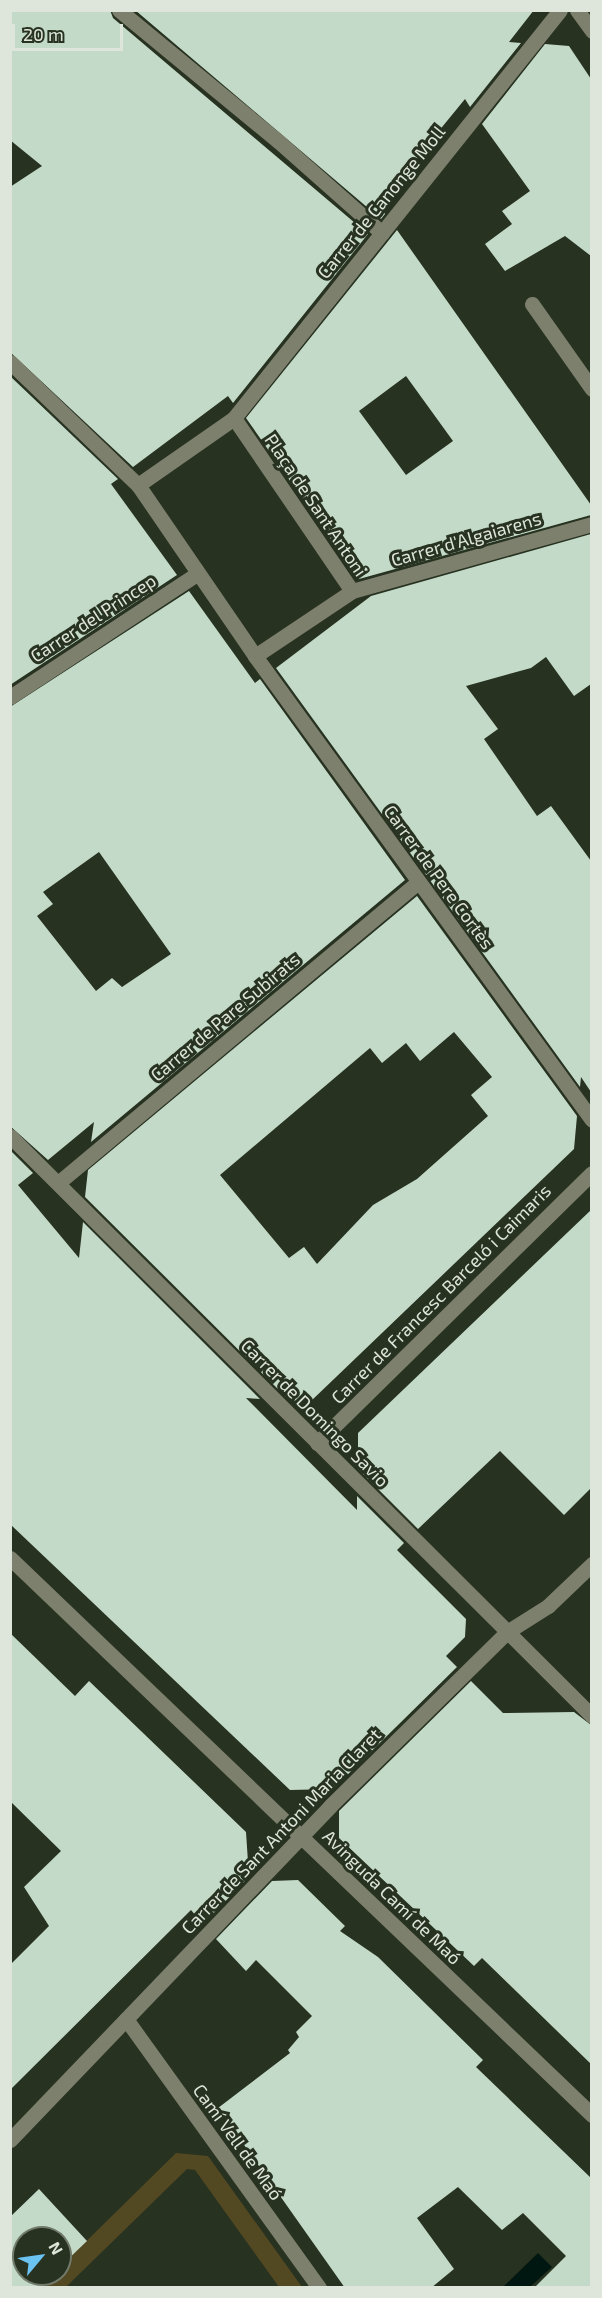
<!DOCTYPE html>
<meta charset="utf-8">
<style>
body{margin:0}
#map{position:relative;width:602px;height:2298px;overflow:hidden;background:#283221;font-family:"Exo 2",sans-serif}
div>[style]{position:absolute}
.green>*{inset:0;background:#524822}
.water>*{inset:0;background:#001711}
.building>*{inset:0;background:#c3dac9}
.minor>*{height:15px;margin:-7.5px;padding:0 7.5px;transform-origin:7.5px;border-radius:7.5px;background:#7d806d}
span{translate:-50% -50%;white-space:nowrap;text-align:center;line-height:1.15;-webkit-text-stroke:6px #283221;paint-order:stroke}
.street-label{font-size:18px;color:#dee5da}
.frame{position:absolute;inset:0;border:12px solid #dee5da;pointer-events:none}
.north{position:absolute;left:12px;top:2226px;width:60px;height:60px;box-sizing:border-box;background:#283221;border:2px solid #717a6b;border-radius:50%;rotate:61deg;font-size:16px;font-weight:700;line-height:24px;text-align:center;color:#dee5da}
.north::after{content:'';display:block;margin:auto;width:21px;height:27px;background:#6bc3f2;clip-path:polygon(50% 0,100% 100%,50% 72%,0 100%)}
.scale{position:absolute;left:12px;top:24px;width:111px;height:27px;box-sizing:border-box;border:3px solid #dee5da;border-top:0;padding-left:8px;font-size:18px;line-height:21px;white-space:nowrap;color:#dee5da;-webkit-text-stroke:4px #283221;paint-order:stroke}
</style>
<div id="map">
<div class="green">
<div style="clip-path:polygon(176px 2153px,208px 2156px,302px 2287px,279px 2287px,195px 2170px,187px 2169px,66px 2287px,39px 2288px,53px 2274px,60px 2274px,60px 2267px)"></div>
</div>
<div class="water">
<div style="clip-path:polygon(538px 2253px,552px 2267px,530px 2287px,503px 2287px)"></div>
</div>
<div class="building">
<div style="clip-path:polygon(10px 10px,110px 10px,113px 18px,368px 234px,233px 403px,228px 396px,133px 467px,10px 352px,10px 187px,42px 166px,10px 140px)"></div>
<div style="clip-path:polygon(135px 10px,534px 10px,509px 42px,521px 43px,470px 107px,465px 99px,429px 143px,380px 207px,385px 214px,381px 219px)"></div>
<div style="clip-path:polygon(545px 44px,569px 46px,591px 79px,591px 256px,565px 236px,505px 271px,485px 244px,512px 224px,502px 211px,530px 191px,482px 124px)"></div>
<div style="clip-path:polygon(evenodd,397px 230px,591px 505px,591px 515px,359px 579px,246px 418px,397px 230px,406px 376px,453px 441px,406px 475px,359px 411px,406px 376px)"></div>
<div style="clip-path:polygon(10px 376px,118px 479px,111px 484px,177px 575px,10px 685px)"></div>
<div style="clip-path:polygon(591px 534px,591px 684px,574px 696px,546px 657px,531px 668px,466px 686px,498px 729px,484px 739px,537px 816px,551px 806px,591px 861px,591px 1092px,581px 1077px,580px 1087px,276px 668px,371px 596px)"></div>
<div style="clip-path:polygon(evenodd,189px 591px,255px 683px,260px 679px,405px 880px,91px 1142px,94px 1122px,48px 1160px,10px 1126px,10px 707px,189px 591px,99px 852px,171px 954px,122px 987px,112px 978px,96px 991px,37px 916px,53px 904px,43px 892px,99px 852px)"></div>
<div style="clip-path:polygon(evenodd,417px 896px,577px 1116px,574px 1149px,310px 1402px,289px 1400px,85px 1197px,88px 1170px,417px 896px,454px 1032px,492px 1077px,471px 1095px,488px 1116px,417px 1179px,373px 1205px,317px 1264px,304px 1247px,289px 1258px,220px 1175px,370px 1048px,382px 1063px,406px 1043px,420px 1061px,454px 1032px)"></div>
<div style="clip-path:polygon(10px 1150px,33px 1173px,18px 1185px,79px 1258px,83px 1222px,260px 1399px,246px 1398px,357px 1510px,357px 1496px,404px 1543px,397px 1550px,466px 1619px,465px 1637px,446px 1656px,457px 1667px,333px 1789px,290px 1790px,10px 1524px)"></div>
<div style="clip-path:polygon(591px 1210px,591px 1488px,564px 1515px,500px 1451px,418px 1529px,358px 1469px,358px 1433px)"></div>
<div style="clip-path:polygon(10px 1633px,75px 1696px,89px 1681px,246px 1832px,249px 1877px,203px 1924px,191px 1910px,10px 2090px,10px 1965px,49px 1926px,24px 1887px,61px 1851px,10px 1801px)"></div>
<div style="clip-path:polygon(471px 1681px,503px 1713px,574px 1712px,591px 1725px,591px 2064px,482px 1958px,474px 1966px,339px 1838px,339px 1811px)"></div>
<div style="clip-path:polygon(298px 1880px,345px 1926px,340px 1931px,378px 1957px,483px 2060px,476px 2067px,591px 2178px,591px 2288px,534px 2288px,566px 2256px,523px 2213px,502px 2230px,458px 2187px,417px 2218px,454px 2269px,431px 2288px,345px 2288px,218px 2108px,290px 2053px,288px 2050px,299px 2037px,296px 2032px,312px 2016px,256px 1960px,246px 1971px,216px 1939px,272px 1881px)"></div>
<div style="clip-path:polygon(39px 2189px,87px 2241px,60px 2267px,60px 2238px,24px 2238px,24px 2274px,53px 2274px,39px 2288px,10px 2288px,10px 2217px)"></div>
</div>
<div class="minor">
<div style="left:119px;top:10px;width:206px;rotate:39.5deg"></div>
<div style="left:278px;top:141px;width:139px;rotate:41.5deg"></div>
<div style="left:577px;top:10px;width:26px;rotate:54deg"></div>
<div style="left:532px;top:304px;width:104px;rotate:54.8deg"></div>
<div style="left:10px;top:362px;width:178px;rotate:43.9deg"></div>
<div style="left:138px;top:485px;width:207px;rotate:55.6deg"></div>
<div style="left:255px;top:656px;width:573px;rotate:54.01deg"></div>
<div style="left:234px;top:418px;width:209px;rotate:55.7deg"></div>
<div style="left:138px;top:485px;width:117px;rotate:-34.9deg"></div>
<div style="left:234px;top:418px;width:522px;rotate:-51.37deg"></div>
<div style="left:255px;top:656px;width:117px;rotate:-33.8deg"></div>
<div style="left:352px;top:591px;width:249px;rotate:-15.6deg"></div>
<div style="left:10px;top:697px;width:225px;rotate:-33.4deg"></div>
<div style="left:10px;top:1136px;width:822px;rotate:44.9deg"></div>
<div style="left:58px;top:1183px;width:469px;rotate:-39.9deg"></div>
<div style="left:317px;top:1443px;width:385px;rotate:-44.5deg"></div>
<div style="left:10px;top:1558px;width:806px;rotate:43.74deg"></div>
<div style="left:126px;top:2019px;width:331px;rotate:54.3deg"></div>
<div style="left:10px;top:2140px;width:463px;rotate:-46.2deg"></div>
<div style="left:330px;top:1806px;width:248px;rotate:-44.5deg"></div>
<div style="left:507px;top:1632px;width:49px;rotate:-32.4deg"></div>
<div style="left:548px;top:1606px;width:61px;rotate:-43.7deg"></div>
</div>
<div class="street-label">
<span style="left:381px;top:202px;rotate:-51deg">Carrer de Canonge Moll</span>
<span style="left:316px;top:505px;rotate:56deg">Plaça de Sant Antoni</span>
<span style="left:466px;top:539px;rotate:-16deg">Carrer d'Algaiarens</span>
<span style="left:93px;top:618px;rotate:-33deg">Carrer del Princep</span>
<span style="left:439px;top:877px;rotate:54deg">Carrer de Pere Cortès</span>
<span style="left:225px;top:1017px;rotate:-40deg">Carrer de Pare Subirats</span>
<span style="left:441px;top:1294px;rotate:-45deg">Carrer de Francesc Barceló i Caimaris</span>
<span style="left:315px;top:1413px;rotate:45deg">Carrer de Domingo Savio</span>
<span style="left:281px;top:1831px;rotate:-46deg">Carrer de Sant Antoni Maria Claret</span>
<span style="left:392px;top:1897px;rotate:44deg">Avinguda Camí de Maó</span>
<span style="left:238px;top:2142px;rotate:54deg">Camí Vell de Maó</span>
</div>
<div class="frame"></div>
<div class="north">N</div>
<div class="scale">20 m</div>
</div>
